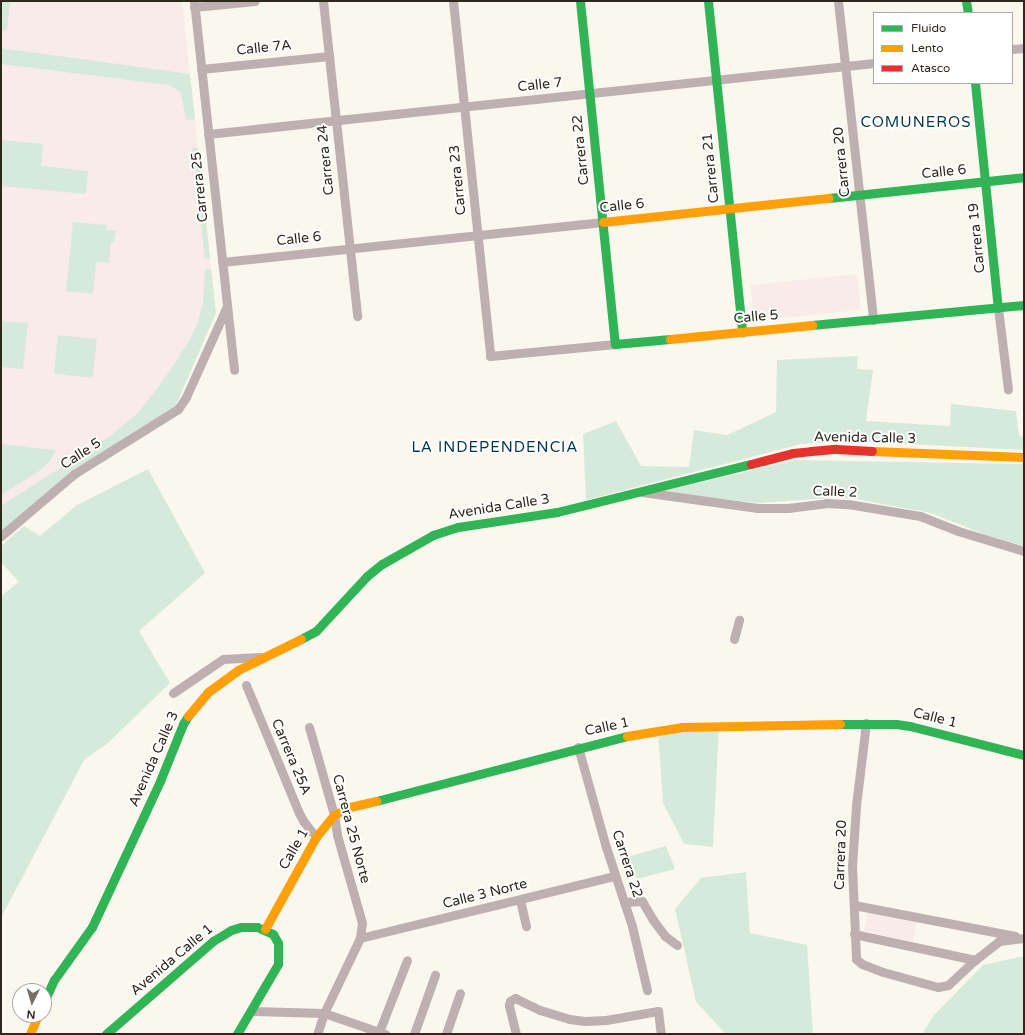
<!DOCTYPE html>
<style>
body{margin:0}
#map{position:relative;width:1025px;height:1035px;overflow:hidden;background:#faf7ef;font-family:"Varela Round",sans-serif}
div>[style]{position:absolute}
.education>*{inset:0;background:#f8ebe8;transform-origin:0 0}
.green>*{inset:0;background:#d6eadb;transform-origin:0 0}
.street>*{height:9px;margin:-4.5px;padding:0 4.5px;transform-origin:4.5px;border-radius:4.5px;background:#beb0b1}
.fast>*{height:9px;margin:-4.5px;padding:0 4.5px;transform-origin:4.5px;border-radius:4.5px;background:#30b455}
.slow>*{height:9px;margin:-4.5px;padding:0 4.5px;transform-origin:4.5px;border-radius:4.5px;background:#ff9f0a}
.jam>*{height:9px;margin:-4.5px;padding:0 4.5px;transform-origin:4.5px;border-radius:4.5px;background:#e5322d}
span{translate:-50% -50%;white-space:nowrap;text-align:center;line-height:1.15;-webkit-text-stroke:4px #fff;paint-order:stroke}
.street-label{font-size:14px;color:#2f291d}
.neighbourhood-label{font-size:15px;color:#003747;letter-spacing:1px}
.frame{position:absolute;inset:0;border:2px solid #2f291d;pointer-events:none}
.legend{position:absolute;left:873px;top:12px;width:140px;height:72px;box-sizing:border-box;background:#fff;border:1px solid #aca9a5;margin:0;padding:5px 7px;list-style:none;font-size:12px;color:#2f291d}
.legend li{display:flex;align-items:center;gap:8px;height:20px}
.legend b{width:20px;border:1px solid #aca9a5}
.north{position:absolute;left:12px;top:983px;width:40px;height:40px;box-sizing:border-box;background:#fff;border:1px solid #aca9a5;border-radius:50%;rotate:185deg;font-size:11px;font-weight:700;line-height:16px;text-align:center;color:#2f291d}
.north::after{content:'';display:block;margin:auto;width:14px;height:18px;background:#767166;clip-path:polygon(50% 0,100% 100%,50% 72%,0 100%)}
</style>
<div id="map">
<div class="education">
<div style="clip-path:polygon(1px 1px,182px 1px,216px 313px,175px 407px,1px 532px)"></div>
<div style="left:857px;top:274px;width:36px;height:107px;rotate:84deg"></div>
<div style="left:869px;top:908px;width:50px;height:23px;rotate:13deg"></div>
</div>
<div class="green">
<div style="clip-path:polygon(1px 1px,10px 1px,7px 31px,1px 30px)"></div>
<div style="clip-path:polygon(1px 48px,190px 74px,195px 119px,186px 120px,181px 93px,177px 89px,168px 85px,1px 64px)"></div>
<div style="clip-path:polygon(1px 140px,43px 144px,41px 166px,88px 171px,86px 194px,1px 186px)"></div>
<div style="clip-path:polygon(192px 148px,198px 148px,210px 258px,205px 259px)"></div>
<div style="clip-path:polygon(73px 222px,107px 225px,106px 230px,116px 231px,114px 242px,111px 242px,109px 263px,96px 262px,93px 294px,66px 291px)"></div>
<div style="clip-path:polygon(205px 269px,211px 269px,216px 313px,175px 407px,1px 532px,1px 506px,111px 435px,138px 413px,167px 375px,189px 341px,198px 322px,203px 303px)"></div>
<div style="clip-path:polygon(1px 321px,28px 323px,23px 369px,1px 367px)"></div>
<div style="left:58px;top:335px;width:39px;height:39px;rotate:6deg"></div>
<div style="clip-path:polygon(858px 356px,857px 369px,873px 370px,866px 421px,950px 426px,951px 404px,1016px 411px,1019px 436px,1024px 437px,1024px 450px,872px 442px,828px 442px,801px 444px,586px 500px,583px 434px,616px 421px,641px 466px,689px 467px,694px 430px,727px 435px,776px 412px,777px 360px)"></div>
<div style="clip-path:polygon(1px 444px,56px 450px,50px 461px,38px 472px,1px 495px)"></div>
<div style="clip-path:polygon(796px 460px,1024px 464px,1024px 546px,986px 535px,931px 513px,856px 499px,834px 498px,760px 503px,660px 492px)"></div>
<div style="clip-path:polygon(148px 469px,205px 573px,139px 631px,170px 683px,108px 743px,84px 760px,1px 918px,1px 596px,19px 582px,1px 562px,1px 546px,24px 526px,40px 536px,77px 505px)"></div>
<div style="clip-path:polygon(719px 726px,713px 847px,684px 844px,663px 803px,658px 730px)"></div>
<div style="clip-path:polygon(666px 846px,675px 869px,637px 879px,627px 857px)"></div>
<div style="clip-path:polygon(746px 872px,750px 933px,807px 945px,813px 1034px,726px 1034px,696px 1002px,675px 909px,701px 878px)"></div>
<div style="clip-path:polygon(1024px 956px,1024px 1034px,922px 1034px,934px 1015px,983px 965px)"></div>
</div>
<div class="street">
<div style="left:194px;top:1px;width:371px;rotate:83.8deg"></div>
<div style="left:323px;top:1px;width:317px;rotate:83.8deg"></div>
<div style="left:453px;top:1px;width:357px;rotate:84deg"></div>
<div style="left:490px;top:356px;width:126px;rotate:-5.5deg"></div>
<div style="left:838px;top:1px;width:321px;rotate:83.7deg"></div>
<div style="left:194px;top:7px;width:61px;rotate:-5.6deg"></div>
<div style="left:1012px;top:49px;width:12px;rotate:-5deg"></div>
<div style="left:201px;top:69px;width:129px;rotate:-5.8deg"></div>
<div style="left:208px;top:134px;width:670px;rotate:-6.09deg"></div>
<div style="left:222px;top:262px;width:383px;rotate:-6deg"></div>
<div style="left:998px;top:308px;width:82px;rotate:83deg"></div>
<div style="left:642px;top:492px;width:117px;rotate:7.9deg"></div>
<div style="left:758px;top:508px;width:30px"></div>
<div style="left:788px;top:508px;width:38px;rotate:-7deg"></div>
<div style="left:826px;top:503px;width:22px;rotate:3deg"></div>
<div style="left:848px;top:504px;width:73px;rotate:9.5deg"></div>
<div style="left:920px;top:516px;width:41px;rotate:21.5deg"></div>
<div style="left:958px;top:531px;width:69px;rotate:16.9deg"></div>
<div style="left:1px;top:536px;width:96px;rotate:-40.3deg"></div>
<div style="left:74px;top:474px;width:123px;rotate:-32deg"></div>
<div style="left:178px;top:409px;width:14px;rotate:-56deg"></div>
<div style="left:186px;top:397px;width:100px;rotate:-65.7deg"></div>
<div style="left:734px;top:639px;width:20px;rotate:-75deg"></div>
<div style="left:246px;top:685px;width:139px;rotate:67.5deg"></div>
<div style="left:299px;top:813px;width:10px;rotate:61deg"></div>
<div style="left:304px;top:822px;width:19px;rotate:51deg"></div>
<div style="left:173px;top:693px;width:60px;rotate:-34.2deg"></div>
<div style="left:223px;top:659px;width:37px;rotate:-3deg"></div>
<div style="left:866px;top:723px;width:84px;rotate:96.9deg"></div>
<div style="left:856px;top:806px;width:60px;rotate:93.8deg"></div>
<div style="left:852px;top:866px;width:93px;rotate:87.5deg"></div>
<div style="left:856px;top:959px;width:8px;rotate:40deg"></div>
<div style="left:862px;top:964px;width:22px;rotate:21deg"></div>
<div style="left:883px;top:972px;width:57px;rotate:15.3deg"></div>
<div style="left:938px;top:987px;width:10px;rotate:-11deg"></div>
<div style="left:948px;top:985px;width:37px;rotate:-43deg"></div>
<div style="left:975px;top:960px;width:31px;rotate:-38deg"></div>
<div style="left:999px;top:941px;width:25px;rotate:-7deg"></div>
<div style="left:309px;top:727px;width:91px;rotate:74.1deg"></div>
<div style="left:334px;top:815px;width:20px;rotate:81deg"></div>
<div style="left:337px;top:835px;width:91px;rotate:74.1deg"></div>
<div style="left:362px;top:923px;width:15px;rotate:98deg"></div>
<div style="left:360px;top:938px;width:83px;rotate:115.6deg"></div>
<div style="left:324px;top:1013px;width:22px;rotate:108deg"></div>
<div style="left:578px;top:747px;width:104px;rotate:74.4deg"></div>
<div style="left:606px;top:847px;width:83px;rotate:71.8deg"></div>
<div style="left:632px;top:926px;width:66px;rotate:76.8deg"></div>
<div style="left:520px;top:900px;width:27px;rotate:77deg"></div>
<div style="left:625px;top:902px;width:17px;rotate:-3deg"></div>
<div style="left:642px;top:901px;width:22px;rotate:60deg"></div>
<div style="left:653px;top:920px;width:20px;rotate:53deg"></div>
<div style="left:665px;top:936px;width:15px;rotate:37deg"></div>
<div style="left:854px;top:905px;width:164px;rotate:10.9deg"></div>
<div style="left:854px;top:934px;width:124px;rotate:12.1deg"></div>
<div style="left:360px;top:938px;width:262px;rotate:-13.7deg"></div>
<div style="left:251px;top:1011px;width:73px;rotate:1.6deg"></div>
<div style="left:324px;top:1013px;width:65px;rotate:19deg"></div>
<div style="left:379px;top:1032px;width:77px;rotate:-68.7deg"></div>
<div style="left:414px;top:1034px;width:63px;rotate:-70.4deg"></div>
<div style="left:446px;top:1034px;width:43px;rotate:-71.1deg"></div>
<div style="left:516px;top:1034px;width:30px;rotate:-104deg"></div>
<div style="left:509px;top:1005px;width:4px;rotate:-76deg"></div>
<div style="left:510px;top:1001px;width:6px;rotate:-31deg"></div>
<div style="left:515px;top:998px;width:28px;rotate:26deg"></div>
<div style="left:540px;top:1010px;width:30px;rotate:17deg"></div>
<div style="left:569px;top:1019px;width:16px;rotate:7deg"></div>
<div style="left:585px;top:1021px;width:21px;rotate:-3deg"></div>
<div style="left:606px;top:1020px;width:53px;rotate:-9.8deg"></div>
<div style="left:658px;top:1011px;width:23px;rotate:83deg"></div>
</div>
<div class="fast">
<div style="left:580px;top:1px;width:345px;rotate:84.2deg"></div>
<div style="left:615px;top:344px;width:55px;rotate:-5.2deg"></div>
<div style="left:708px;top:1px;width:333px;rotate:84.1deg"></div>
<div style="left:966px;top:1px;width:12px;rotate:81deg"></div>
<div style="left:975px;top:83px;width:226px;rotate:84.2deg"></div>
<div style="left:829px;top:198px;width:196px;rotate:-6.1deg"></div>
<div style="left:812px;top:325px;width:213px;rotate:-5.4deg"></div>
<div style="left:301px;top:639px;width:17px;rotate:-28deg"></div>
<div style="left:316px;top:631px;width:75px;rotate:-47.2deg"></div>
<div style="left:367px;top:576px;width:19px;rotate:-39deg"></div>
<div style="left:382px;top:564px;width:59px;rotate:-29.6deg"></div>
<div style="left:433px;top:535px;width:26px;rotate:-18deg"></div>
<div style="left:458px;top:527px;width:100px;rotate:-8.6deg"></div>
<div style="left:557px;top:512px;width:200px;rotate:-13.9deg"></div>
<div style="left:840px;top:724px;width:56px"></div>
<div style="left:896px;top:724px;width:14px;rotate:8deg"></div>
<div style="left:910px;top:726px;width:118px;rotate:14.3deg"></div>
<div style="left:376px;top:801px;width:259px;rotate:-14.5deg"></div>
<div style="left:44px;top:1002px;width:24px;rotate:-66deg"></div>
<div style="left:54px;top:980px;width:65px;rotate:-54.4deg"></div>
<div style="left:92px;top:927px;width:161px;rotate:-65deg"></div>
<div style="left:160px;top:781px;width:61px;rotate:-68deg"></div>
<div style="left:183px;top:724px;width:9px;rotate:-58deg"></div>
<div style="left:106px;top:1034px;width:142px;rotate:-41deg"></div>
<div style="left:213px;top:941px;width:21px;rotate:-31deg"></div>
<div style="left:231px;top:930px;width:10px;rotate:-17deg"></div>
<div style="left:241px;top:927px;width:16px"></div>
<div style="left:257px;top:927px;width:17px;rotate:24deg"></div>
<div style="left:273px;top:934px;width:10px;rotate:61deg"></div>
<div style="left:278px;top:943px;width:21px;rotate:90deg"></div>
<div style="left:278px;top:964px;width:81px;rotate:120.4deg"></div>
</div>
<div class="slow">
<div style="left:603px;top:222px;width:227px;rotate:-6.1deg"></div>
<div style="left:670px;top:339px;width:143px;rotate:-5.6deg"></div>
<div style="left:872px;top:451px;width:152px;rotate:2.3deg"></div>
<div style="left:188px;top:716px;width:31px;rotate:-50deg"></div>
<div style="left:208px;top:692px;width:37px;rotate:-36deg"></div>
<div style="left:238px;top:670px;width:70px;rotate:-26.2deg"></div>
<div style="left:627px;top:736px;width:56px;rotate:-9.3deg"></div>
<div style="left:682px;top:727px;width:158px;rotate:-1.1deg"></div>
<div style="left:265px;top:929px;width:105px;rotate:-61deg"></div>
<div style="left:316px;top:837px;width:28px;rotate:-51deg"></div>
<div style="left:334px;top:815px;width:18px;rotate:-27deg"></div>
<div style="left:350px;top:807px;width:27px;rotate:-13deg"></div>
<div style="left:30px;top:1034px;width:21px;rotate:-67deg"></div>
</div>
<div class="jam">
<div style="left:751px;top:464px;width:43px;rotate:-14.7deg"></div>
<div style="left:793px;top:453px;width:18px;rotate:-6deg"></div>
<div style="left:811px;top:451px;width:25px;rotate:-5deg"></div>
<div style="left:836px;top:449px;width:36px;rotate:3deg"></div>
</div>
<div class="street-label">
<span style="left:264px;top:48px;rotate:-6deg">Calle 7A</span>
<span style="left:540px;top:85px;rotate:-6deg">Calle 7</span>
<span style="left:581px;top:150px;rotate:-96deg">Carrera 22</span>
<span style="left:326px;top:160px;rotate:-96deg">Carrera 24</span>
<span style="left:842px;top:162px;rotate:-96deg">Carrera 20</span>
<span style="left:711px;top:168px;rotate:-96deg">Carrera 21</span>
<span style="left:944px;top:172px;rotate:-6deg">Calle 6</span>
<span style="left:458px;top:180px;rotate:-96deg">Carrera 23</span>
<span style="left:200px;top:187px;rotate:-96deg">Carrera 25</span>
<span style="left:622px;top:206px;rotate:-6deg">Calle 6</span>
<span style="left:977px;top:238px;rotate:-96deg">Carrera 19</span>
<span style="left:299px;top:239px;rotate:-6deg">Calle 6</span>
<span style="left:756px;top:317px;rotate:-5deg">Calle 5</span>
<span style="left:865px;top:438px;rotate:1deg">Avenida Calle 3</span>
<span style="left:81px;top:454px;rotate:-33deg">Calle 5</span>
<span style="left:835px;top:492px;rotate:2deg">Calle 2</span>
<span style="left:499px;top:507px;rotate:-9deg">Avenida Calle 3</span>
<span style="left:935px;top:718px;rotate:14deg">Calle 1</span>
<span style="left:607px;top:727px;rotate:-12deg">Calle 1</span>
<span style="left:291px;top:757px;rotate:67deg">Carrera 25A</span>
<span style="left:154px;top:759px;rotate:-66deg">Avenida Calle 3</span>
<span style="left:351px;top:829px;rotate:75deg">Carrera 25 Norte</span>
<span style="left:294px;top:849px;rotate:-60deg">Calle 1</span>
<span style="left:841px;top:855px;rotate:-88deg">Carrera 20</span>
<span style="left:627px;top:864px;rotate:72deg">Carrera 22</span>
<span style="left:485px;top:894px;rotate:-14deg">Calle 3 Norte</span>
<span style="left:172px;top:960px;rotate:-40deg">Avenida Calle 1</span>
</div>
<div class="neighbourhood-label">
<span style="left:916px;top:123px">COMUNEROS</span>
<span style="left:495px;top:448px">LA INDEPENDENCIA</span>
</div>
<div class="frame"></div>
<ul class="legend">
<li><b style="height:5px;background:#30b455"></b>Fluido</li>
<li><b style="height:5px;background:#ff9f0a"></b>Lento</li>
<li><b style="height:5px;background:#e5322d"></b>Atasco</li>
</ul>
<div class="north">N</div>
</div>
